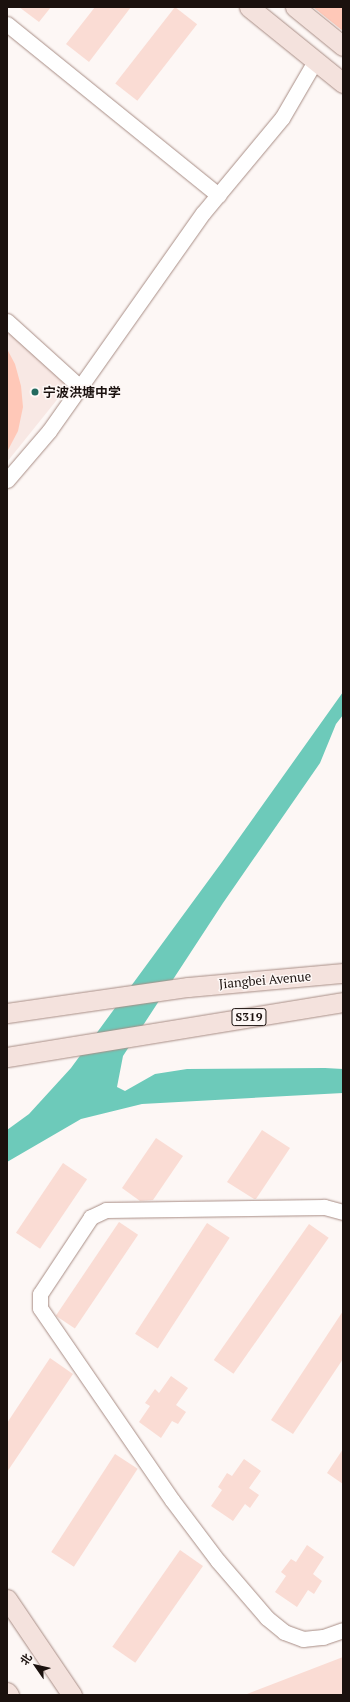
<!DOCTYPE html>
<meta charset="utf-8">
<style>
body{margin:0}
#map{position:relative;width:350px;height:1702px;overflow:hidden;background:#fdf7f5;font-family:"PT Serif","Noto Sans SC",serif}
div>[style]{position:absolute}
.built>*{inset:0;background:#f8e8e4}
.green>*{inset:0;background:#ffc8b8}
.water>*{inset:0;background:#6dcaba}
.building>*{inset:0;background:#fadcd4;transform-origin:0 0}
.roads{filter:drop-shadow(0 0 1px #a88d85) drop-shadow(0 0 1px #a88d85)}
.minor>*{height:15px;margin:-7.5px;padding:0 7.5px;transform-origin:7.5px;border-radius:7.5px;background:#fff}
.major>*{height:19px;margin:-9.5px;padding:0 9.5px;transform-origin:9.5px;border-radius:9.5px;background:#f4e2dd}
.dots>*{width:11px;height:11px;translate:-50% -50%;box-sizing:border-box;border:2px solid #fdf7f5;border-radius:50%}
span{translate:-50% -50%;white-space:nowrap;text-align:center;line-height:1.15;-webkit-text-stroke:3px #fdf7f5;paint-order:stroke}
.shield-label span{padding:1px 3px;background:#fdf7f5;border:1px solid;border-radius:3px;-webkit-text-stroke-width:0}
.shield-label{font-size:12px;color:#1b110e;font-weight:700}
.poi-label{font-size:13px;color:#1b110e;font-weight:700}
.left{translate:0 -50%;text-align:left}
.street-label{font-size:13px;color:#1b110e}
.frame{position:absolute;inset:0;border:8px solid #1b110e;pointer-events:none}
.north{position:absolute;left:16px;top:1646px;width:40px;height:40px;-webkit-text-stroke:3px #fdf7f5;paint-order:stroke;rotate:304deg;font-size:11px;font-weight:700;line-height:16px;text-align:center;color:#1b110e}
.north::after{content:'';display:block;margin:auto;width:14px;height:18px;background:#1b110e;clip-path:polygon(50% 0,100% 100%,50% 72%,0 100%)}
</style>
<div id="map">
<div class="built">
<div style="clip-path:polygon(7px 329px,68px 386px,7px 462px)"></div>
</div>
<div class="green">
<div style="clip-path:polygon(313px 7px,343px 7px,343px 31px)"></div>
<div style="clip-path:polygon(7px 349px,15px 364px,21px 386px,23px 407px,18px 431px,7px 452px)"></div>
</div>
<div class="water">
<div style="clip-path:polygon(343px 692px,343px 715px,336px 724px,320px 763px,223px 903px,123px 1056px,117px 1087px,125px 1091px,155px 1074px,187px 1069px,325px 1068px,343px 1069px,343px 1093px,142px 1104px,81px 1119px,7px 1162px,7px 1130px,29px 1114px,71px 1068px,222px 862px)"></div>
</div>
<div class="building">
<div style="clip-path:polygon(19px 7px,51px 7px,39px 22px)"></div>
<div style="clip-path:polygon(95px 7px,131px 7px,89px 62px,66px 44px)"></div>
<div style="left:175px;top:7px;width:28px;height:97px;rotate:38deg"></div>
<div style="clip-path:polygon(262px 1130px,290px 1148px,256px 1199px,254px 1199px,227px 1182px)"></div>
<div style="clip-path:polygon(156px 1138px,183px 1156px,153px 1200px,140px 1201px,122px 1188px)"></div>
<div style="left:63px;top:1163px;width:29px;height:84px;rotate:34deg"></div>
<div style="left:119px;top:1222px;width:23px;height:113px;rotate:34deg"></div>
<div style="left:207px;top:1223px;width:27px;height:132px;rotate:33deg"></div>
<div style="left:309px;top:1224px;width:24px;height:166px;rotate:35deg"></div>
<div style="clip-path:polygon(343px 1311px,343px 1359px,293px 1434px,271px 1420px)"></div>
<div style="clip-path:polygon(50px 1358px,73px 1374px,7px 1472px,7px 1423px)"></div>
<div style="clip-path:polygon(171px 1376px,188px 1388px,176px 1405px,186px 1412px,178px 1424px,172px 1421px,161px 1438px,139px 1422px,150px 1406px,145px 1403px,155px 1389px,159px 1393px)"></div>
<div style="clip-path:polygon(343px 1449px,343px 1484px,327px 1473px)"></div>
<div style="left:115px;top:1454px;width:27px;height:117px;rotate:33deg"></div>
<div style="clip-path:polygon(244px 1459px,261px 1471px,249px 1488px,259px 1495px,250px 1508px,245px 1504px,233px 1521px,211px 1506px,222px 1490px,218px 1487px,227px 1473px,232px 1476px)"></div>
<div style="clip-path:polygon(307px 1545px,324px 1557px,313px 1574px,322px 1581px,314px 1594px,308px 1590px,297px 1607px,275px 1592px,286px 1576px,281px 1572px,291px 1559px,296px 1562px)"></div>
<div style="left:180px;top:1550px;width:28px;height:118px;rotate:35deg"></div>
<div style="clip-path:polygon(343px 1657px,343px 1695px,247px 1695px,247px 1694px)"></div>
</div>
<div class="roads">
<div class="minor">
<div style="left:7px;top:24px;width:272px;rotate:39deg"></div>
<div style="left:7px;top:321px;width:98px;rotate:42.1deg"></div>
<div style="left:7px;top:480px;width:65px;rotate:-49.4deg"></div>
<div style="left:49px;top:431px;width:267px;rotate:-54.8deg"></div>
<div style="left:203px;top:213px;width:124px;rotate:-50.3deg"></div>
<div style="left:282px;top:118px;width:66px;rotate:-59.9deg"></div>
<div style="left:343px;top:1212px;width:20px;rotate:-165deg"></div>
<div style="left:324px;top:1207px;width:218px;rotate:179.2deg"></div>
<div style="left:106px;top:1210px;width:17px;rotate:155deg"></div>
<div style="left:91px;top:1217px;width:92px;rotate:123.5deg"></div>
<div style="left:40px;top:1294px;width:14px;rotate:90deg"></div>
<div style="left:40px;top:1308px;width:233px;rotate:55.5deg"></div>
<div style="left:172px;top:1500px;width:76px;rotate:53deg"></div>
<div style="left:218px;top:1561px;width:75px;rotate:49.3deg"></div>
<div style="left:267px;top:1618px;width:22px;rotate:39deg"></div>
<div style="left:284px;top:1632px;width:20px;rotate:20deg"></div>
<div style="left:303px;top:1639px;width:20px;rotate:-6deg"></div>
<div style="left:323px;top:1637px;width:21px;rotate:-19deg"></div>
</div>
<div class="major">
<div style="left:249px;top:7px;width:121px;rotate:39deg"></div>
<div style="left:295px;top:7px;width:62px;rotate:39.1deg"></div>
<div style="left:7px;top:1013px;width:183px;rotate:-8.2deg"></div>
<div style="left:188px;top:987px;width:156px;rotate:-5.2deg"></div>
<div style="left:7px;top:1057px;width:340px;rotate:-9.3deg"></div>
<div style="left:7px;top:1599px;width:116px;rotate:55.9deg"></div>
<div style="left:7px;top:1692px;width:4px;rotate:56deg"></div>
</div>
</div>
<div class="dots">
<div style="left:35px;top:392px;background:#236a5f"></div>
</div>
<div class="shield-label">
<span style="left:249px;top:1017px">S319</span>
</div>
<div class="poi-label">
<span class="left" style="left:43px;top:392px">宁波洪塘中学</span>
</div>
<div class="street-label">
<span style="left:265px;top:980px;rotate:-5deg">Jiangbei Avenue</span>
</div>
<div class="frame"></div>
<div class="north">北</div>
</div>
